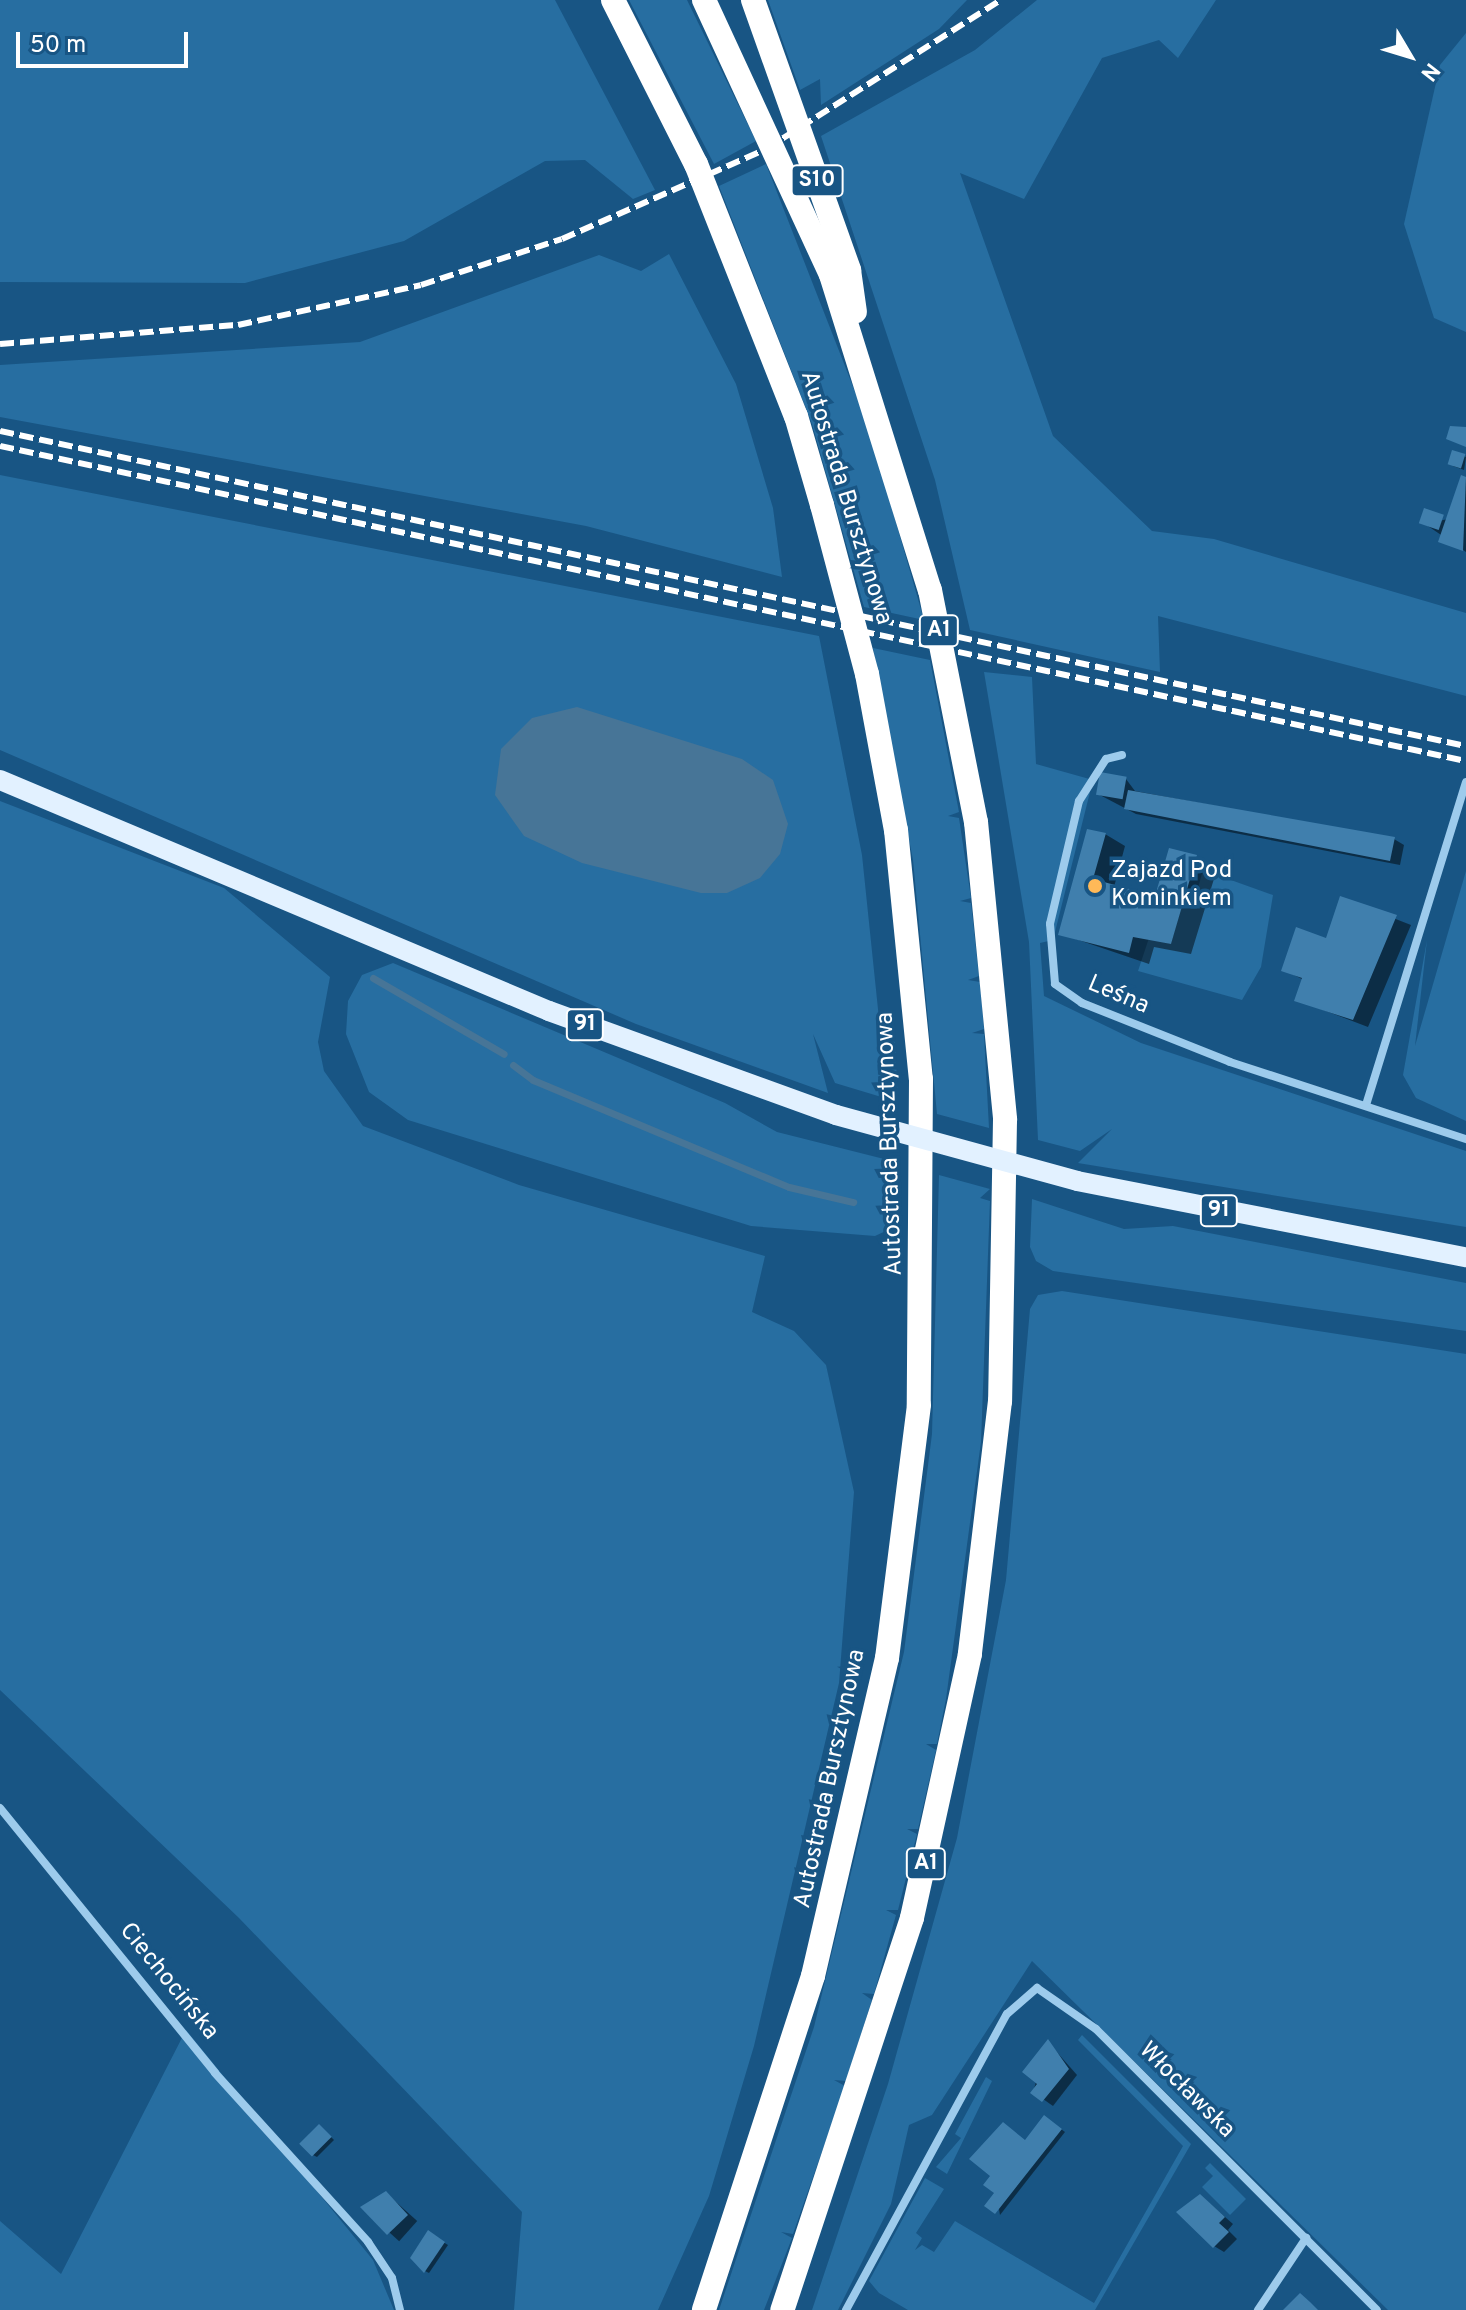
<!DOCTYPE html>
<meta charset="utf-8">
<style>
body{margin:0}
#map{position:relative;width:1466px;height:2310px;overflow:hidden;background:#185584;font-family:Overpass,sans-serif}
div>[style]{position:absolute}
.green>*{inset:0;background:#276ea1}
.water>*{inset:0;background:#477597}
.shadow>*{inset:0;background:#0007;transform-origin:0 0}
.stream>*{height:7px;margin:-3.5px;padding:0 3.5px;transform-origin:3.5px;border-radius:3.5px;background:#477597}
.building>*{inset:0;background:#407fad;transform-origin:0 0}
.minor>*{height:8px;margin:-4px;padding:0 4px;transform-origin:4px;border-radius:4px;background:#9dcbec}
.primary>*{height:20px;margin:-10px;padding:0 10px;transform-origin:10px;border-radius:10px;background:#e2f1ff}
.motorway>*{height:24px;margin:-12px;padding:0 12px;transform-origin:12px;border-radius:12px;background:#fff}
.rail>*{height:6px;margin-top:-3px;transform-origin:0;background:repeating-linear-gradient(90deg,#fff 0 14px,transparent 0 20px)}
.primary-bridge>*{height:20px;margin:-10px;padding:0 10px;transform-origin:10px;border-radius:10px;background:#e2f1ff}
.dots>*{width:22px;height:22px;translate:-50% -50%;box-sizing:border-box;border:4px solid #185584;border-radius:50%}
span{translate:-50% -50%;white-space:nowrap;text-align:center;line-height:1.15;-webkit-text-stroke:7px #185584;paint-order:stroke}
.shield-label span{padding:2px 6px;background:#185584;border:2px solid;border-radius:6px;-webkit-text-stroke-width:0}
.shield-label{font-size:22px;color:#fff;font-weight:700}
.street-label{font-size:24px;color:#fff}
.poi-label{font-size:24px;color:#fff}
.left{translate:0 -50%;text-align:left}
.north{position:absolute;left:1370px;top:16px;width:80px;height:80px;-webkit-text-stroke:6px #185584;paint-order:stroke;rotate:128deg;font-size:22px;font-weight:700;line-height:32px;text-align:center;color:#fff}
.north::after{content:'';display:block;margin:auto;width:28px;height:36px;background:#fff;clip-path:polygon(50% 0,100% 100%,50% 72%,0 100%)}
.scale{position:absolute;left:16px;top:32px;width:172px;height:36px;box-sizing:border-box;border:4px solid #fff;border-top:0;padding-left:10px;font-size:24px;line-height:28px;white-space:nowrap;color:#fff;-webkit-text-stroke:6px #185584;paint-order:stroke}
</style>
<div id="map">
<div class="green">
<div style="clip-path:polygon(0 0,555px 0,655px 190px,633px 199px,585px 160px,545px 161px,404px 241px,245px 283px,0 282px)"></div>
<div style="clip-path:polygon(629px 0,687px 0,756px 141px,714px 164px)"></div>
<div style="clip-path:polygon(768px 0,967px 0,939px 29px,821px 105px,820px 79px,800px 90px)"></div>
<div style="clip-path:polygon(1037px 0,1216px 0,1178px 58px,1159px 40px,1102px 58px,1024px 199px,960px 173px,1053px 436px,1152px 531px,1214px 539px,1466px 613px,1466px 696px,1158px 616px,1160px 672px,970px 630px,935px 480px,821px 136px,975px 50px)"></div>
<div style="clip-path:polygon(1466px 33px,1466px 332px,1434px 318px,1404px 224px,1440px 65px)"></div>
<div style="clip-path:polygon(766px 164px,868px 425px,924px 620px,864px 607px,812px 424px,719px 186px)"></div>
<div style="clip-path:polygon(669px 254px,736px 384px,773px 508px,782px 577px,586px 526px,0 417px,0 365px,360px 342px,599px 255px,641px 271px)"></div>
<div style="clip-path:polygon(0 475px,819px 636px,862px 855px,881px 1038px,895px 1042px,898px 1102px,835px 1083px,813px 1034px,828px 1093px,636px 1024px,0 750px)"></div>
<div style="clip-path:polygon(873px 648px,930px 660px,959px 812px,948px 816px,959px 818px,971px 898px,960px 901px,971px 903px,979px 976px,968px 980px,980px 982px,984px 1029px,972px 1033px,984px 1034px,989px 1128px,937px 1114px,913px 860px)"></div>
<div style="clip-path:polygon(984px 672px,1032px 677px,1036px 764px,1093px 780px,1053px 940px,1040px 943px,1044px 996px,1141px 1043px,1466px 1151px,1466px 1227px,1078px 1163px,1112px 1129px,1080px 1151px,1038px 1140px,1029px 942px)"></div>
<div style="clip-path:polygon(0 801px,224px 888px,330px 977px,318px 1042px,324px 1071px,363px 1126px,519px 1185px,765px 1256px,752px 1312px,794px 1331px,826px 1365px,854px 1492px,839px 1683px,754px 2046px,709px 2196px,658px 2310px,514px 2310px,522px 2212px,239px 1918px,0 1690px)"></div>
<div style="clip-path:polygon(1203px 870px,1273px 895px,1261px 967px,1242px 1000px,1138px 971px,1149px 938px,1171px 944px,1185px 893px,1196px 895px)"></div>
<div style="clip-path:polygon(1466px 871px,1466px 1121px,1416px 1098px,1403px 1075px,1427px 940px,1415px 1046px)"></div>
<div style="clip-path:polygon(393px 963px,725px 1103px,777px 1132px,900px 1163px,890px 1229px,875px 1236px,751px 1226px,408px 1120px,369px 1092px,346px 1034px,348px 1001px,362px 975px)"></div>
<div style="clip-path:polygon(939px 1175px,990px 1189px,980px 1198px,990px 1201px,981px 1442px,946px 1699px,937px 1744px,926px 1744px,936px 1750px,918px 1829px,907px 1829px,917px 1834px,898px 1910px,886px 1910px,896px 1915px,874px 1994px,862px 1993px,872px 2000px,846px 2081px,834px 2080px,845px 2086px,793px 2234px,781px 2232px,792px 2238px,764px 2310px,719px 2310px,814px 2027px,904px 1652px,932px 1434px)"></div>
<div style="clip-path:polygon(1032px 1199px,1124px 1229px,1173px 1226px,1466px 1283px,1466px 1331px,1053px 1271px,1036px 1261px,1030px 1247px)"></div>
<div style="clip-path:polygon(1062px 1291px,1466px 1354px,1466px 2310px,1388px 2310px,1032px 1961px,932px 2115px,909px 2125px,891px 2204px,838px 2310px,812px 2310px,888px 2084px,957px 1838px,1006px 1580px,1030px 1309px,1038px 1295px)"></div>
<div style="clip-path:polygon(186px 2030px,373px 2260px,394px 2310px,0 2310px,0 2221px,61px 2274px)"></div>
<div style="clip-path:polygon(1082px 2035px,1191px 2144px,1095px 2310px,908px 2310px,879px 2293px,869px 2281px,925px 2178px,944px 2189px,916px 2233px,922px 2238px,915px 2250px,922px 2245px,934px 2252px,955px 2221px,1094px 2303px,1183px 2146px,1078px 2040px)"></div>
<div style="clip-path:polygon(986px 2077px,992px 2081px,947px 2174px,936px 2167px,961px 2138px,955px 2134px)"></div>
<div style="clip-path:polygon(1210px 2163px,1246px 2199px,1230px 2215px,1202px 2187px,1213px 2176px,1205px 2168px)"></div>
</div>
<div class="water">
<div style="clip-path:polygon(577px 707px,742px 759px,773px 780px,788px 824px,780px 854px,760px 878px,727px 893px,701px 893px,582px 863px,524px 836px,495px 795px,501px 749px,532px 718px)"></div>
</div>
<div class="shadow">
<div style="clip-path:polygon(1453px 452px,1466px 457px,1464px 470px,1453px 466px)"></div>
<div style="clip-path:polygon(1463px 478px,1466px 479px,1466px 552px,1425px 524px,1448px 519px)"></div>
<div style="clip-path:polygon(1126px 779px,1135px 791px,1394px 839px,1404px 845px,1400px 865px,1136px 814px,1098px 794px)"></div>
<div style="clip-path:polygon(1105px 834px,1125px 846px,1114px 887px,1156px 899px,1196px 857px,1217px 869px,1191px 954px,1154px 947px,1149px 964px,1061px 934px)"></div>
<div style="clip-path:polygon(1342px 898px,1411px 925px,1368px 1027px,1297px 1000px,1304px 980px,1284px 970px,1327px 940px)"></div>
<div style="clip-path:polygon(1048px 2042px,1077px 2075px,1053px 2106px,1033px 2092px)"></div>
<div style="clip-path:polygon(1049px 2120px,1065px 2132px,1000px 2215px,993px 2175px)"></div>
<div style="clip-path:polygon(323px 2129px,334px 2140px,317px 2157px,313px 2155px)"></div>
<div style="left:386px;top:2193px;width:42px;height:27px;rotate:42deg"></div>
<div style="clip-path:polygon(1201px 2196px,1233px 2224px,1228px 2230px,1237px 2239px,1224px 2252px,1214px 2246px)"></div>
<div style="clip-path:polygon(428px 2233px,448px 2245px,429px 2273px,425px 2271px)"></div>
</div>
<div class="stream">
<div style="left:373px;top:978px;width:151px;rotate:30.1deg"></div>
<div style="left:513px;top:1065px;width:25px;rotate:37deg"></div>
<div style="left:533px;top:1080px;width:277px;rotate:22.7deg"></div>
<div style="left:789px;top:1187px;width:66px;rotate:13.2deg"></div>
</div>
<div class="building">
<div style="clip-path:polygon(1450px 426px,1466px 427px,1466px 447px,1446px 439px)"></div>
<div style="left:1452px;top:450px;width:14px;height:15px;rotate:17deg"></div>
<div style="clip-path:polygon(1461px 475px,1466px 477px,1463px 551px,1438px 542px)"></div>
<div style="left:1424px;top:508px;width:21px;height:16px;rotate:19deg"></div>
<div style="left:1100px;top:772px;width:27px;height:23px;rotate:10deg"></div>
<div style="clip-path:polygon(1128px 790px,1395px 837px,1390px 861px,1124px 809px)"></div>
<div style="clip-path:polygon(1087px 829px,1106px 833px,1093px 879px,1155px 896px,1169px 848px,1197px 855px,1171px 944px,1133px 937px,1129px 953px,1058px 935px)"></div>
<div style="clip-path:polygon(1340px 896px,1397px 915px,1353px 1020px,1294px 1001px,1302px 978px,1281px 971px,1296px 927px,1326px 938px)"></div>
<div style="clip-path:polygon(1048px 2039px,1069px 2069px,1042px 2102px,1030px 2093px,1037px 2084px,1022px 2072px)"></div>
<div style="clip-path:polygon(1044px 2115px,1062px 2129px,995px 2214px,984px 2206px,994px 2193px,983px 2185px,990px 2176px,969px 2159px,1003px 2122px,1025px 2140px)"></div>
<div style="left:319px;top:2124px;width:18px;height:28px;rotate:45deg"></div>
<div style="clip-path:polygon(386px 2191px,408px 2215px,387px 2235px,360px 2207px)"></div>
<div style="clip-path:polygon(1200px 2194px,1225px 2217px,1219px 2223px,1229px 2232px,1213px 2248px,1176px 2212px)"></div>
<div style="clip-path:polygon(428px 2230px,445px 2242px,424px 2273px,410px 2258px)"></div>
<div style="clip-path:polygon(1300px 2293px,1310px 2302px,1318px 2310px,1283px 2310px)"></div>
</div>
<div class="minor">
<div style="left:1122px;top:755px;width:16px;rotate:166deg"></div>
<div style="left:1106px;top:759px;width:50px;rotate:122.7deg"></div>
<div style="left:1079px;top:801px;width:126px;rotate:103.3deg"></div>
<div style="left:1050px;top:924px;width:60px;rotate:85.2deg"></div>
<div style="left:1055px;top:984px;width:33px;rotate:35deg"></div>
<div style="left:1082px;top:1003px;width:159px;rotate:21.7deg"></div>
<div style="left:1230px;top:1062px;width:248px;rotate:18.1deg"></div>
<div style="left:1366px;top:1105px;width:338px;rotate:-72.8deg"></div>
<div style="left:0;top:1808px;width:341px;rotate:50.9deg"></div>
<div style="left:215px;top:2073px;width:228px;rotate:47.8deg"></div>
<div style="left:368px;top:2242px;width:43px;rotate:56.3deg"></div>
<div style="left:392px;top:2278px;width:33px;rotate:76deg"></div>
<div style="left:846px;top:2310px;width:337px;rotate:-61.5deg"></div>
<div style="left:1007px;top:2014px;width:40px;rotate:-41deg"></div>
<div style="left:1037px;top:1988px;width:72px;rotate:34.8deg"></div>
<div style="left:1096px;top:2029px;width:397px;rotate:45deg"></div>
<div style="left:1258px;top:2310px;width:87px;rotate:-56.3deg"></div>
</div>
<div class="primary">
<div style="left:0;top:780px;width:596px;rotate:22.82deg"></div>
<div style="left:549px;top:1011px;width:305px;rotate:19.9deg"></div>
<div style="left:1077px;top:1181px;width:396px;rotate:11.1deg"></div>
</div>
<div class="motorway">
<div style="left:613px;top:0;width:184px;rotate:63.2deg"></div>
<div style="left:696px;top:164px;width:271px;rotate:68.4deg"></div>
<div style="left:796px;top:416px;width:93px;rotate:73.7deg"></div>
<div style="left:822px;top:505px;width:175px;rotate:75.1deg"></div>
<div style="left:867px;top:674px;width:159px;rotate:79.5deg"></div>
<div style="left:896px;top:830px;width:250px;rotate:84.3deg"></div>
<div style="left:921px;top:1079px;width:326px;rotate:90.4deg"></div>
<div style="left:919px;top:1405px;width:255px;rotate:97.2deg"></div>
<div style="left:887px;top:1658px;width:326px;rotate:103.1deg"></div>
<div style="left:813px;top:1976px;width:351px;rotate:108.1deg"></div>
<div style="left:704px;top:0;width:303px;rotate:65.2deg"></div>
<div style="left:831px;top:275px;width:330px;rotate:72.6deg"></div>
<div style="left:930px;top:590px;width:237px;rotate:78.8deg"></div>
<div style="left:976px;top:822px;width:299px;rotate:84.4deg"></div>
<div style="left:1005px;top:1120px;width:281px;rotate:91deg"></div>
<div style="left:1000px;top:1401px;width:255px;rotate:96.8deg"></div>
<div style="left:970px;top:1654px;width:270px;rotate:102.4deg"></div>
<div style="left:912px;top:1918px;width:413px;rotate:108.3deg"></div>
<div style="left:753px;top:0;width:287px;rotate:70.4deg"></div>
<div style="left:849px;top:270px;width:42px;rotate:81.9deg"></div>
</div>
<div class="rail">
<div style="left:0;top:344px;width:239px;rotate:-4.6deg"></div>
<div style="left:238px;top:325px;width:187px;rotate:-12.3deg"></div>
<div style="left:421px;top:285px;width:148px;rotate:-18.1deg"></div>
<div style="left:562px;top:239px;width:223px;rotate:-23.8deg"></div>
<div style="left:766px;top:149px;width:278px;rotate:-32.4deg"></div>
<div style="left:0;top:431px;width:1499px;rotate:12.13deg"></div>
<div style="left:0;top:446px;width:1499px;rotate:12.13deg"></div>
</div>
<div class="primary-bridge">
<div style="left:836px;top:1115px;width:250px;rotate:15.3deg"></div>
</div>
<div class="dots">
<div style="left:1095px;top:886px;background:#ffb958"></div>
</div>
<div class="shield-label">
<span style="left:817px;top:181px">S10</span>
<span style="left:939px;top:631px">A1</span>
<span style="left:585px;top:1025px">91</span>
<span style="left:1219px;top:1211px">91</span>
<span style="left:926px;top:1864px">A1</span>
</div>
<div class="street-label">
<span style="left:845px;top:498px;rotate:73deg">Autostrada Bursztynowa</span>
<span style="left:1118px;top:996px;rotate:23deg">Leśna</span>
<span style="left:891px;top:1144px;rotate:-92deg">Autostrada Bursztynowa</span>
<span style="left:831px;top:1779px;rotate:-78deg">Autostrada Bursztynowa</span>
<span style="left:168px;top:1982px;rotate:51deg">Ciechocińska</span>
<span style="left:1186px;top:2091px;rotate:45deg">Włocławska</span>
</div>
<div class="poi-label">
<span class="left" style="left:1111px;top:886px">Zajazd Pod<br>Kominkiem</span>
</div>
<div class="north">N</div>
<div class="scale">50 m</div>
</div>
